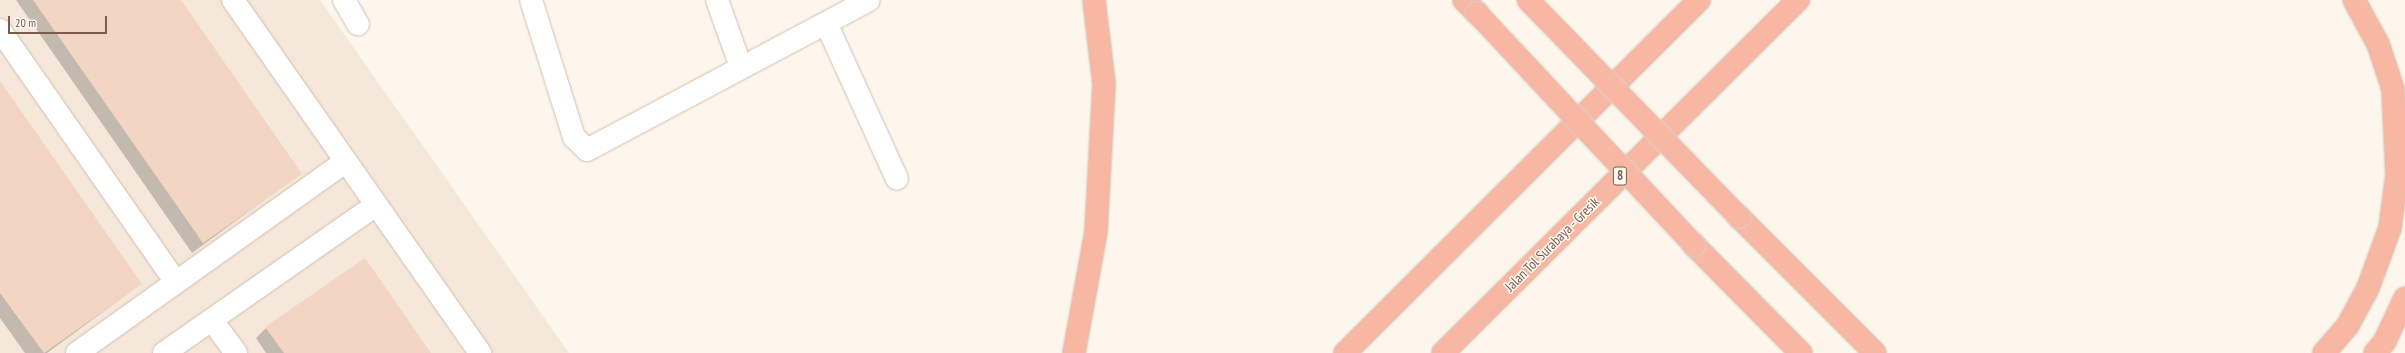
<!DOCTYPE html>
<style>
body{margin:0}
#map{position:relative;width:2405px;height:353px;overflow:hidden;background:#fdf6ec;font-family:"PT Sans Narrow",sans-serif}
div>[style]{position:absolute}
.residential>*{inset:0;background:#f5e8da}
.shadow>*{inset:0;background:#0003}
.building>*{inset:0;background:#f3d5c3}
.roads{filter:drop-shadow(0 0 1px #d1beb0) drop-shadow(0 0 1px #d1beb0)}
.minor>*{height:22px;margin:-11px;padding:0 11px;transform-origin:11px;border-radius:11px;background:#fff}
.motorway>*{height:22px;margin:-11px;padding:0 11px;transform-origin:11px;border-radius:11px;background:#f7b7a3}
.bridges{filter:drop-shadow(0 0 1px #dad1cd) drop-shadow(0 0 1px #dad1cd)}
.motorway-bridge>*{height:22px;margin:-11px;padding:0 11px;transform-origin:11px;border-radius:11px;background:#f7b7a3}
span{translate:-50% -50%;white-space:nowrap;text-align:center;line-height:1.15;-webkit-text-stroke:3px #fffaf3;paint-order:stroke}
.shield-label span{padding:1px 3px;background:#fffaf3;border:1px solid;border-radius:3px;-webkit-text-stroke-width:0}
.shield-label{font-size:13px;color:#7a5c4d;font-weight:700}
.street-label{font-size:14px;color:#7a5c4d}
.scale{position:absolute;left:8px;top:16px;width:99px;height:18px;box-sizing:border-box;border:2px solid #7a5c4d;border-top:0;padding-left:5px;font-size:12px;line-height:14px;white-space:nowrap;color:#7a5c4d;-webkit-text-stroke:3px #fffaf3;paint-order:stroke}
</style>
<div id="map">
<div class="residential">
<div style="clip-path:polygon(0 0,320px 0,569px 353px,0 353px)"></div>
</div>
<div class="shadow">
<div style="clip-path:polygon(16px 0,180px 0,301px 173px,192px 253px)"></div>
<div style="clip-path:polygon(0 83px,141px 284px,47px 353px,25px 353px,0 318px)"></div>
<div style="clip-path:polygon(266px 328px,430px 353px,266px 353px,256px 338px)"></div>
</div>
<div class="building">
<div style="clip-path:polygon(33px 0,181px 0,302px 174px,203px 243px)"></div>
<div style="clip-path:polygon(0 81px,142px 284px,44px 353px,0 293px)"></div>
<div style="clip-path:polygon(365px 258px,431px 353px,284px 353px,265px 327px)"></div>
</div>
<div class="roads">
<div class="minor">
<div style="left:233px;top:0;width:431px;rotate:55deg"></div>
<div style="left:344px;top:0;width:28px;rotate:60deg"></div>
<div style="left:531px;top:0;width:144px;rotate:72.6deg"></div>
<div style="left:574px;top:137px;width:18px;rotate:45deg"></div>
<div style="left:587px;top:150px;width:319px;rotate:-28deg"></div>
<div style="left:717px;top:0;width:71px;rotate:70.3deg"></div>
<div style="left:826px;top:23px;width:171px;rotate:65.5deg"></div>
<div style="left:0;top:30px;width:307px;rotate:55.1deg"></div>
<div style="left:212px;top:320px;width:41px;rotate:54deg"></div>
<div style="left:77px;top:353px;width:329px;rotate:-35.5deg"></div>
<div style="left:164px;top:353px;width:259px;rotate:-34.9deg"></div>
</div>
<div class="motorway">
<div style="left:1464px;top:0;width:18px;rotate:45deg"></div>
<div style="left:1739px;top:217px;width:192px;rotate:45deg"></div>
<div style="left:1694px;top:245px;width:152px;rotate:45.3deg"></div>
<div style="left:1074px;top:353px;width:123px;rotate:-79.7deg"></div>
<div style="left:1096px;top:232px;width:148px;rotate:-86.9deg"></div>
<div style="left:1104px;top:84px;width:85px;rotate:-96.8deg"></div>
<div style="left:1345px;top:353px;width:500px;rotate:-44.9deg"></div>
<div style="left:1443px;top:353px;width:501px;rotate:-44.84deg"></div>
<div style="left:2324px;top:353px;width:37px;rotate:-49deg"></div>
<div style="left:2348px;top:325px;width:42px;rotate:-61.6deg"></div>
<div style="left:2368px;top:288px;width:64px;rotate:-69.9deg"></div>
<div style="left:2390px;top:228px;width:53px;rotate:-82.5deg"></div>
<div style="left:2397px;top:175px;width:86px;rotate:-92.7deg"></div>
<div style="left:2393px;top:89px;width:47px;rotate:-108.4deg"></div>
<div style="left:2378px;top:44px;width:50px;rotate:-118.6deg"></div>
<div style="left:2375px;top:353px;width:16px;rotate:-50deg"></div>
<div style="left:2385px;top:341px;width:47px;rotate:-65.1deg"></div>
</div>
</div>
<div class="bridges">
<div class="motorway-bridge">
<div style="left:1528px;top:0;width:303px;rotate:45.8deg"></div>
<div style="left:1477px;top:13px;width:318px;rotate:46.9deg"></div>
</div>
</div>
<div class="shield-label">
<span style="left:1620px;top:176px">8</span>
</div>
<div class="street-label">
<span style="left:1552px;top:244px;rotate:-45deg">Jalan Tol Surabaya - Gresik</span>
</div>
<div class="scale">20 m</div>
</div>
